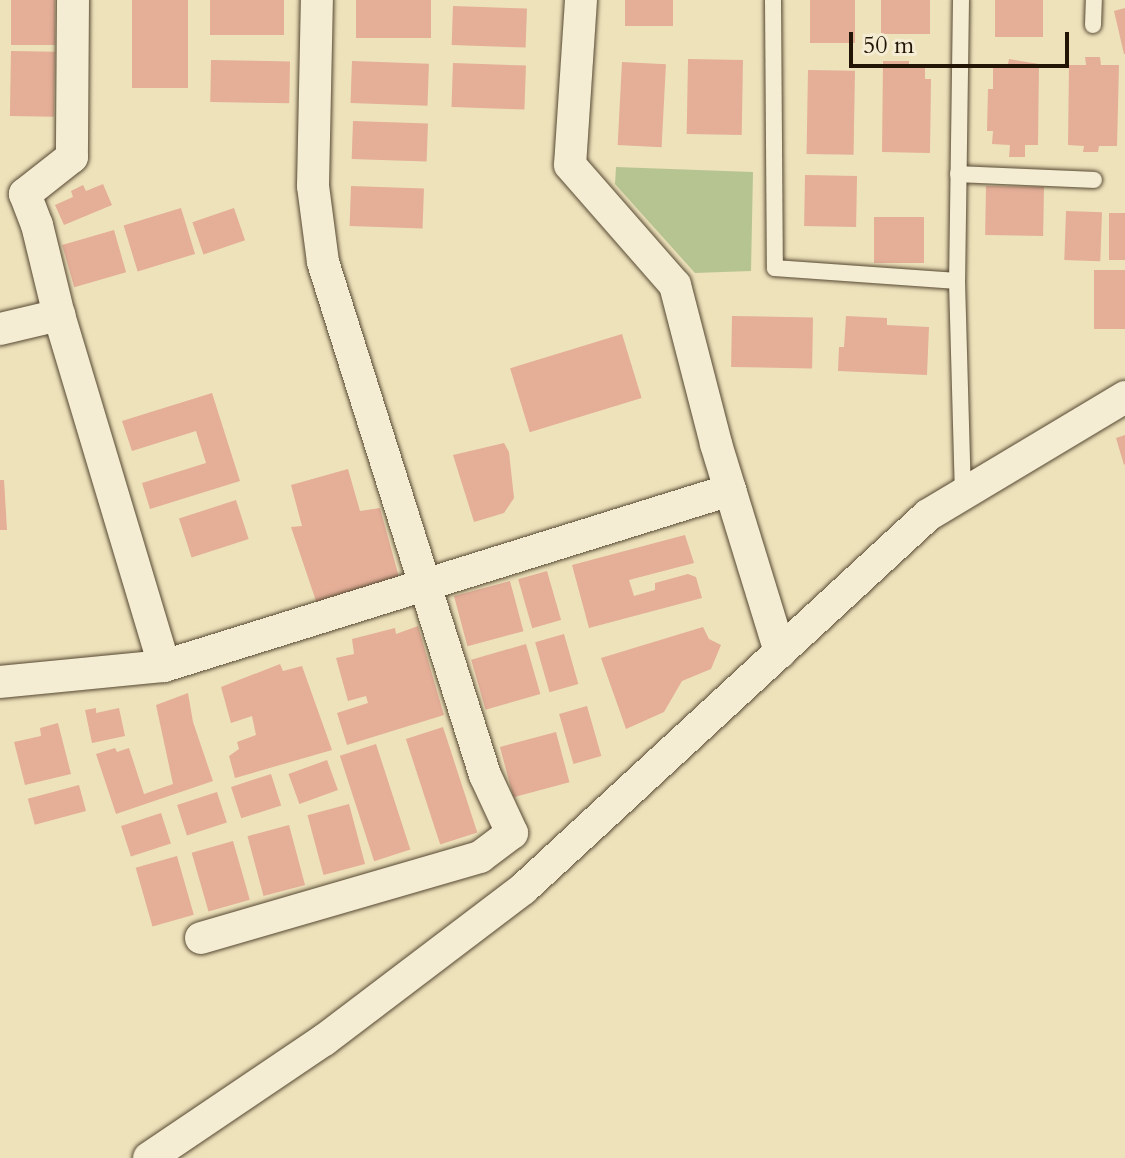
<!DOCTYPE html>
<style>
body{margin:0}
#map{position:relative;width:1125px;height:1158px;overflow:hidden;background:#eee2bb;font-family:Cardo,serif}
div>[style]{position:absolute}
.green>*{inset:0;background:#b6c492}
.building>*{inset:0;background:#e4ae97;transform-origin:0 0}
.roads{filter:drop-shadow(0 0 2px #554832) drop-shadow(0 0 2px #554832)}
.service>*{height:16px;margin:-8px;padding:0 8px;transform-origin:8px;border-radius:8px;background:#f4ecd3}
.minor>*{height:32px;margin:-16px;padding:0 16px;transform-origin:16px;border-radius:16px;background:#f4ecd3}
span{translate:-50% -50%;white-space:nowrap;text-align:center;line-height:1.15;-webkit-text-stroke:8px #f4ecd3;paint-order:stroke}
.scale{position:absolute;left:849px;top:32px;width:220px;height:36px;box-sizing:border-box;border:4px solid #221505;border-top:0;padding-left:10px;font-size:24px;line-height:28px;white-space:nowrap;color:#221505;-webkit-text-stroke:6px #f4ecd3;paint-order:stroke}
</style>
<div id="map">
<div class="green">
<div style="clip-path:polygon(616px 167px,753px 172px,751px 271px,695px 273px,615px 184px)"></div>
</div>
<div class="building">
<div style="left:11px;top:0;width:44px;height:45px"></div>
<div style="left:132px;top:0;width:56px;height:88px"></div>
<div style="left:210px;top:0;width:74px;height:35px"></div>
<div style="left:356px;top:0;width:75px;height:38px"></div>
<div style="left:625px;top:0;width:48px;height:26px"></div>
<div style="left:810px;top:0;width:45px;height:43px"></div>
<div style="left:881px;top:0;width:49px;height:34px"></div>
<div style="left:995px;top:0;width:48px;height:37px"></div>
<div style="left:453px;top:6px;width:74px;height:39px;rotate:2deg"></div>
<div style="clip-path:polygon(1125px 8px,1125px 54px,1124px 54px,1114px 11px)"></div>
<div style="left:11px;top:51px;width:44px;height:65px;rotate:1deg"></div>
<div style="clip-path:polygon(1085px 57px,1100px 57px,1101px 65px,1119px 65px,1117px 146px,1099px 146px,1098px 152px,1083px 152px,1084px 146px,1068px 145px,1069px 65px,1086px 65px)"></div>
<div style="left:688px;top:59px;width:55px;height:75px;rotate:1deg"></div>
<div style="clip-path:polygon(1009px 59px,1039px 64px,1038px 145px,1025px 145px,1025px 157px,1009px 157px,1010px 145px,992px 144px,993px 131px,987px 131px,988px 89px,993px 89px,993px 64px,1008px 64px)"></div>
<div style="left:211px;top:60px;width:79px;height:42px;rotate:1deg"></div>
<div style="left:352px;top:61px;width:77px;height:42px;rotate:2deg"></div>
<div style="clip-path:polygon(883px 61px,909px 61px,909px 66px,925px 67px,925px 79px,931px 79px,930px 153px,882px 152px)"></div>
<div style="left:622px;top:62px;width:44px;height:83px;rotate:3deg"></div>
<div style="left:453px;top:63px;width:73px;height:44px;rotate:2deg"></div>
<div style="left:808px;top:70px;width:47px;height:84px;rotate:1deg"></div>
<div style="left:353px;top:121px;width:75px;height:38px;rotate:2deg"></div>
<div style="left:805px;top:175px;width:52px;height:51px;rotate:1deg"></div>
<div style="clip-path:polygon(103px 184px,112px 205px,64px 225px,55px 205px,73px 197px,71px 191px,83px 185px,86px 191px)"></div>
<div style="left:351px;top:186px;width:73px;height:40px;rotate:2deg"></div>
<div style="left:986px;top:186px;width:58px;height:49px;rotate:1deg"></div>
<div style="left:181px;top:208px;width:48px;height:60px;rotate:73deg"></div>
<div style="left:234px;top:208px;width:34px;height:44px;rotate:71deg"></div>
<div style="left:1066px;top:211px;width:36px;height:49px;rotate:2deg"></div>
<div style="left:1109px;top:213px;width:16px;height:47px"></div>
<div style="left:874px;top:217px;width:50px;height:46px"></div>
<div style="left:114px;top:230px;width:44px;height:54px;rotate:74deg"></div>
<div style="left:1094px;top:270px;width:31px;height:59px"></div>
<div style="left:732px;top:316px;width:81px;height:51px;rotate:1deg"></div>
<div style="clip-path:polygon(846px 316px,887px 318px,887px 325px,929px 327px,927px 375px,838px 371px,839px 347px,844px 347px)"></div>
<div style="left:622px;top:334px;width:67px;height:117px;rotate:73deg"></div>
<div style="clip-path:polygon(212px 393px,240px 481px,150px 509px,142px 483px,206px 463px,196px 431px,132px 451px,122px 421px)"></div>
<div style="clip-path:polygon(1125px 435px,1125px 464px,1124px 465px,1116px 438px)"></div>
<div style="clip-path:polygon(504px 443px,509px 452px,514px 498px,504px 513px,474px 522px,453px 455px)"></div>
<div style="clip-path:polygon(348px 469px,360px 511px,380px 508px,400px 581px,317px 604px,291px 527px,302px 526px,291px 485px)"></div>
<div style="clip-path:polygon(0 480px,4px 480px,7px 530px,0 530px)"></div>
<div style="left:236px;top:500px;width:41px;height:60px;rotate:72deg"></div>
<div style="clip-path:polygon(685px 535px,694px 563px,629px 580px,634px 596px,655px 590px,655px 583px,688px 574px,696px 577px,702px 598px,589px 628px,572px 565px)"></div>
<div style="left:547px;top:571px;width:51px;height:30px;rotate:74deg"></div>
<div style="left:510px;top:581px;width:52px;height:58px;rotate:75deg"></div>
<div style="clip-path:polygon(418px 626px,444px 715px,347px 745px,337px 713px,368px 703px,366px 696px,348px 701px,336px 658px,354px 654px,352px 639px,395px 628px,396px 634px)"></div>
<div style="clip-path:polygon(703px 627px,709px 639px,721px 645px,711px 669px,682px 681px,664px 712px,626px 729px,601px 658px)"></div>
<div style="left:564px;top:634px;width:52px;height:30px;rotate:74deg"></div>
<div style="left:526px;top:644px;width:52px;height:57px;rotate:74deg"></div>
<div style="clip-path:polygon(280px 664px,283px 671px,302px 666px,332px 750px,235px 778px,229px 756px,239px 749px,237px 742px,256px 735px,252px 716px,231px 723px,221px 687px)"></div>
<div style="clip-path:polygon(188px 693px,193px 722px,213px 781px,116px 814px,96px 754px,115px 748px,117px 752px,129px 748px,144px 794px,173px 784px,156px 705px)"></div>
<div style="left:587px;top:706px;width:52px;height:29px;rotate:74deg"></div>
<div style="clip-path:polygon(96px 708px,96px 713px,119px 708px,125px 736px,92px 743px,85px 710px)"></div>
<div style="clip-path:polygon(58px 723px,71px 774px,25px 785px,14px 742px,41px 736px,40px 728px)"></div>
<div style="left:443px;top:727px;width:111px;height:39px;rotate:72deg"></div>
<div style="left:556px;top:732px;width:52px;height:58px;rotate:75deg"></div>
<div style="left:376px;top:744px;width:111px;height:38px;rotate:72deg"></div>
<div style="left:327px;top:760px;width:32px;height:41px;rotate:70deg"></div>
<div style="left:271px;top:774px;width:33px;height:42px;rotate:72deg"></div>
<div style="left:79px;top:785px;width:27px;height:53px;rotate:75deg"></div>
<div style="left:217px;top:792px;width:32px;height:42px;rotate:72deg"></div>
<div style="left:349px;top:804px;width:62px;height:43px;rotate:75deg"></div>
<div style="left:161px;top:813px;width:32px;height:42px;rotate:72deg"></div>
<div style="left:289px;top:825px;width:62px;height:43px;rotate:75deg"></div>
<div style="left:233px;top:841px;width:61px;height:43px;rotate:74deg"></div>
<div style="left:177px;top:856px;width:61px;height:43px;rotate:74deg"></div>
</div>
<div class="roads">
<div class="service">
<div style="left:773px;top:0;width:268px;rotate:89.6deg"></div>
<div style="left:775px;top:268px;width:182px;rotate:4.1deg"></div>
<div style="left:961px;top:0;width:281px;rotate:90.8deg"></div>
<div style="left:957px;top:281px;width:213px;rotate:88.4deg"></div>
<div style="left:1093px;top:25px;width:25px;rotate:-88deg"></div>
<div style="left:958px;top:174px;width:136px;rotate:2.5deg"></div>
</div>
<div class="minor">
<div style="left:73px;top:0;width:157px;rotate:90.4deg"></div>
<div style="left:72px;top:157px;width:60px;rotate:141.8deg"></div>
<div style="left:25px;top:194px;width:33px;rotate:69deg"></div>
<div style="left:37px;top:225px;width:93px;rotate:76.3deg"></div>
<div style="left:59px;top:315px;width:366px;rotate:73.3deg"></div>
<div style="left:164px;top:666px;width:593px;rotate:-17.27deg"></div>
<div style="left:581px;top:0;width:165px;rotate:93.8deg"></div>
<div style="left:570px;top:165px;width:159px;rotate:48.8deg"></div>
<div style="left:675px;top:285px;width:164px;rotate:75.5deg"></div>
<div style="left:716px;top:444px;width:218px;rotate:72.9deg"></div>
<div style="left:0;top:329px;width:61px;rotate:-13.3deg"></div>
<div style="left:0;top:682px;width:165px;rotate:-5.6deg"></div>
<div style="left:201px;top:938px;width:291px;rotate:-16.2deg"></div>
<div style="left:480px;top:857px;width:40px;rotate:-37deg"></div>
<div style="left:512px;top:833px;width:64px;rotate:-115deg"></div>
<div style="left:485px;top:775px;width:538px;rotate:-107.53deg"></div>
<div style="left:323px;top:262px;width:77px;rotate:-97.5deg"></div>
<div style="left:313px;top:186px;width:186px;rotate:-88.8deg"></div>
<div style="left:149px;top:1158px;width:211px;rotate:-34deg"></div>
<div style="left:324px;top:1040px;width:250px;rotate:-37.2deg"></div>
<div style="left:523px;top:889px;width:551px;rotate:-42.72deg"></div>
<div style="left:928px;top:515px;width:230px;rotate:-30.9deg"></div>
</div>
</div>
<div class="scale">50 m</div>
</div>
